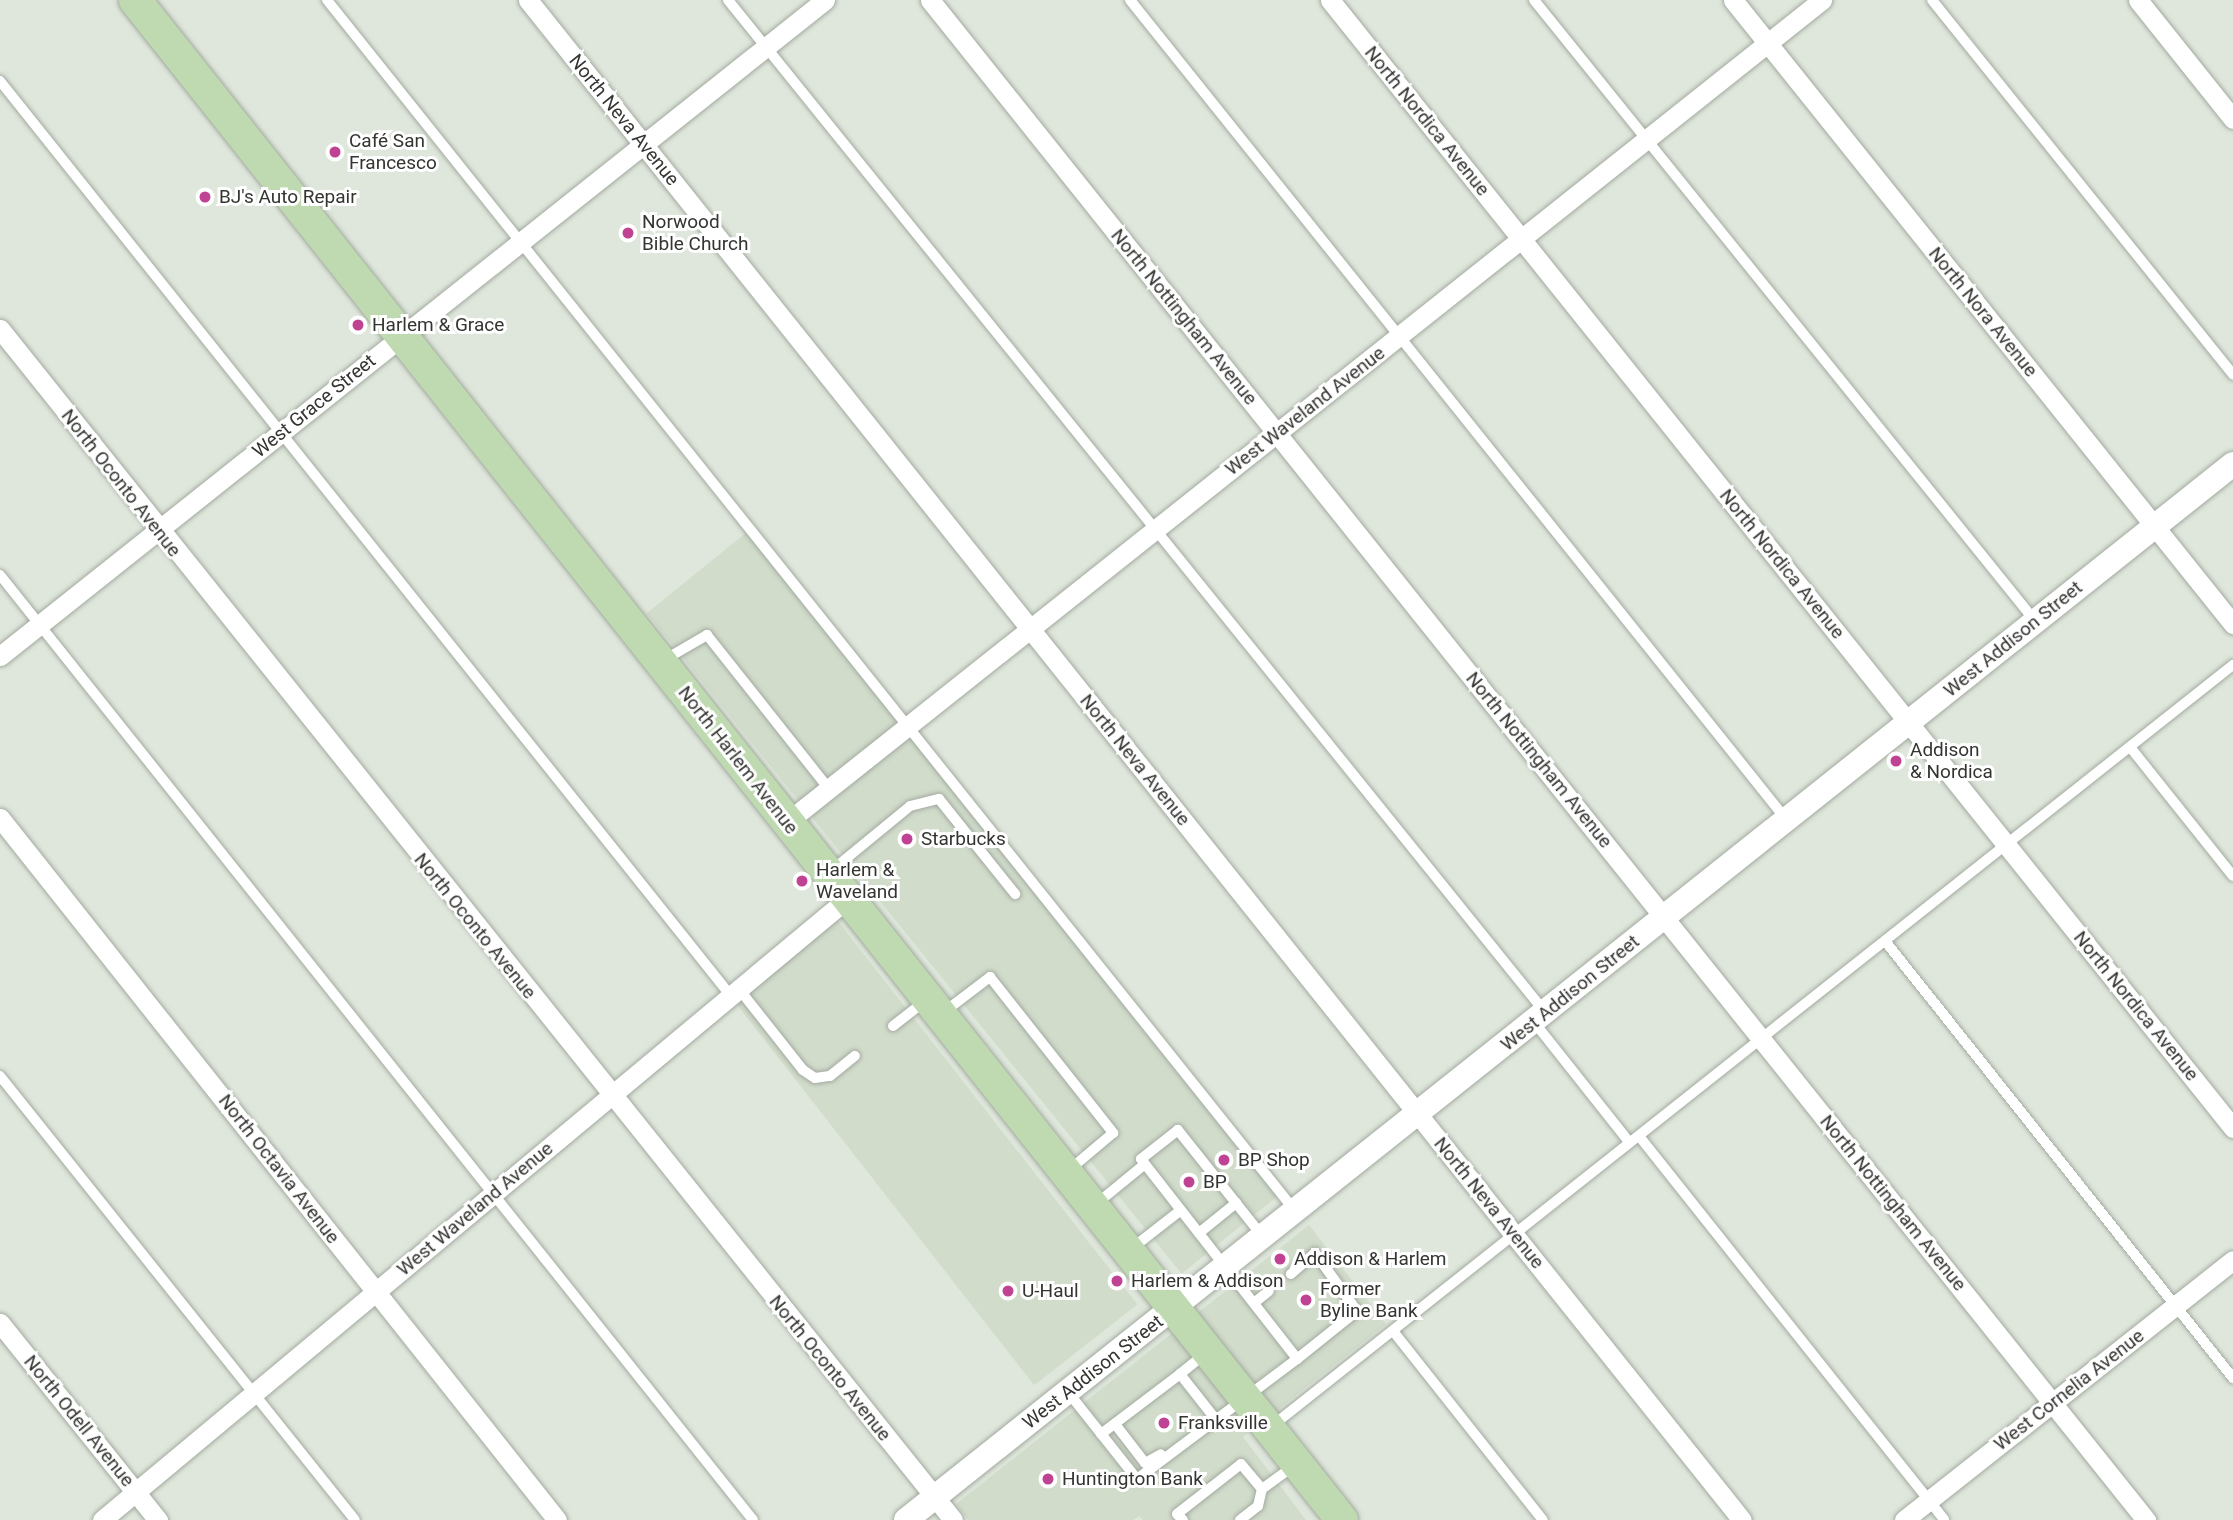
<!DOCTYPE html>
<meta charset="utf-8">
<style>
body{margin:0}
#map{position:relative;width:2233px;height:1520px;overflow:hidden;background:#dfe7dc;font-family:Roboto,sans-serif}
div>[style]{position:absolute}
.built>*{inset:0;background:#d1dccb;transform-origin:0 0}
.roads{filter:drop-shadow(0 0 2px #a3aaa0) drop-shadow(0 0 2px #a3aaa0)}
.service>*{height:10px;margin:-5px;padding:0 5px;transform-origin:5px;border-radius:5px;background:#fff}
.minor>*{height:19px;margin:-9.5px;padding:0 9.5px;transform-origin:9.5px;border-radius:9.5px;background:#fff}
.tertiary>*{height:24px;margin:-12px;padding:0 12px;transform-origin:12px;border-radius:12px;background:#fff}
.primary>*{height:32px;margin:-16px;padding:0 16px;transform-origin:16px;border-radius:16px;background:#bfdab1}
.dots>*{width:19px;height:19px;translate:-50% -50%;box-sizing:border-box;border:4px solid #fff;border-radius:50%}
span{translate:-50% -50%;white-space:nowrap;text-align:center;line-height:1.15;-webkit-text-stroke:6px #fff;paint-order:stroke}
.street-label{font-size:19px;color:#333531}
.poi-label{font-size:19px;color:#333531}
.left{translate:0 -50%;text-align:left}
</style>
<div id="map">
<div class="built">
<div style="left:747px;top:532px;width:850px;height:129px;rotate:51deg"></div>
<div style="left:837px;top:920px;width:488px;height:131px;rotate:52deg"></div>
<div style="clip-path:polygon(1309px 1225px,1386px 1324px,1243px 1437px,1306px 1520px,1143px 1520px,1139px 1516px,1133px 1520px,968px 1520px,956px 1504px)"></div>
</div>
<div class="roads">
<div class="service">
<div style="left:327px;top:0;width:1550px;rotate:51.36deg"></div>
<div style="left:728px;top:0;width:1301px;rotate:51.09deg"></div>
<div style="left:1130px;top:0;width:1049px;rotate:51.31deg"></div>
<div style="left:1534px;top:0;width:798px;rotate:51.1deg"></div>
<div style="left:1932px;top:0;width:481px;rotate:51.2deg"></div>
<div style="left:0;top:81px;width:1171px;rotate:51.38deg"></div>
<div style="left:0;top:575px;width:1208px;rotate:51.45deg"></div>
<div style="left:664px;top:660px;width:50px;rotate:-30.2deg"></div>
<div style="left:707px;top:635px;width:196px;rotate:51.6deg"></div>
<div style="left:2130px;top:747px;width:165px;rotate:51.4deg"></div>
<div style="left:831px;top:871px;width:102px;rotate:-39.4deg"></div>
<div style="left:910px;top:806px;width:30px;rotate:-14deg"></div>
<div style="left:939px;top:799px;width:122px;rotate:51.3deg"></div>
<div style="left:1885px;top:941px;width:559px;rotate:51.47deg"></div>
<div style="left:739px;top:989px;width:103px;rotate:51.7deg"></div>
<div style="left:803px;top:1070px;width:14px;rotate:34deg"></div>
<div style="left:815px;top:1078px;width:15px;rotate:-8deg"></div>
<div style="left:830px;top:1076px;width:32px;rotate:-39deg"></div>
<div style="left:944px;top:1012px;width:58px;rotate:-37.3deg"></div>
<div style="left:990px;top:977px;width:199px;rotate:51.7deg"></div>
<div style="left:1113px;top:1133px;width:57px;rotate:139.9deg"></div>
<div style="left:1534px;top:1022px;width:154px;rotate:51.6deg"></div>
<div style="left:893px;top:1026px;width:41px;rotate:-38deg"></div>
<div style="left:0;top:1076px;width:568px;rotate:51.36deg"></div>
<div style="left:1639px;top:1136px;width:490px;rotate:51.5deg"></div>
<div style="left:1096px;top:1204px;width:63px;rotate:-39.2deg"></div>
<div style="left:1199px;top:1233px;width:48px;rotate:-39deg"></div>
<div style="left:1263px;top:1237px;width:137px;rotate:-128.5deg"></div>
<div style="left:1178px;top:1130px;width:47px;rotate:141.9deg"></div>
<div style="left:1141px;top:1159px;width:254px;rotate:52deg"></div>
<div style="left:1297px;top:1359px;width:77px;rotate:-38.7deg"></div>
<div style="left:1357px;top:1311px;width:72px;rotate:-125.9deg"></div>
<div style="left:1315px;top:1253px;width:32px;rotate:139deg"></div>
<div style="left:1131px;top:1249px;width:63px;rotate:-38deg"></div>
<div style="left:1254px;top:1303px;width:19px;rotate:-39deg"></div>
<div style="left:1393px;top:1331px;width:241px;rotate:51.6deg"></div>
<div style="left:1180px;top:1374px;width:32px;rotate:-39deg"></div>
<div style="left:1068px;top:1392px;width:111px;rotate:51.6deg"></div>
<div style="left:1137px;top:1479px;width:200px;rotate:-36.9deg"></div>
<div style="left:1115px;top:1424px;width:49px;rotate:52.4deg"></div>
<div style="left:1145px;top:1463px;width:18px;rotate:-29deg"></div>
<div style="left:1272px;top:1426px;width:1226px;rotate:-38.38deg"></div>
<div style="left:1101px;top:1434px;width:99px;rotate:-37.2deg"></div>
<div style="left:1180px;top:1374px;width:60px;rotate:51.8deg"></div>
<div style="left:1183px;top:1520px;width:8px;rotate:-135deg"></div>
<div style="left:1177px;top:1514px;width:81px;rotate:-38deg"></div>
<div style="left:1241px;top:1464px;width:33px;rotate:50deg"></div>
<div style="left:1240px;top:1520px;width:23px;rotate:-38deg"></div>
<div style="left:1258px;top:1506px;width:17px;rotate:-77deg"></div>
<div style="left:1262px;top:1489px;width:39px;rotate:-36deg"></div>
</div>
<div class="minor">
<div style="left:528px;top:0;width:1945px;rotate:51.39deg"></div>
<div style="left:930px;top:0;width:1947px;rotate:51.34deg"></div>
<div style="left:1330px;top:0;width:1445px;rotate:51.32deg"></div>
<div style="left:1733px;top:0;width:800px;rotate:51.3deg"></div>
<div style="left:2138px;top:0;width:152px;rotate:51.4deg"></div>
<div style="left:0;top:329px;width:1525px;rotate:51.33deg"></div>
<div style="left:0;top:656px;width:1054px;rotate:-38.49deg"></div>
<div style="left:0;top:818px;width:896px;rotate:51.57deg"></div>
<div style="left:787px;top:822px;width:1322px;rotate:-38.46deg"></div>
<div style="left:0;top:1323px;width:253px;rotate:51.3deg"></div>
<div style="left:102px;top:1520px;width:971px;rotate:-39.82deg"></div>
<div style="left:1904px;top:1520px;width:419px;rotate:-38.3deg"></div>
</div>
<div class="tertiary">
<div style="left:906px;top:1520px;width:1696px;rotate:-38.51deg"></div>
</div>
<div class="primary">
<div style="left:135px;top:0;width:1941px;rotate:51.55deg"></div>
</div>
</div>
<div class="dots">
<div style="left:335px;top:152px;background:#bf4392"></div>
<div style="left:205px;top:197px;background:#bf4392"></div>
<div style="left:628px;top:233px;background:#bf4392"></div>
<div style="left:358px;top:325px;background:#bf4392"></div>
<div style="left:1896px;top:761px;background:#bf4392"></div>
<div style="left:907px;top:839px;background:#bf4392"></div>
<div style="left:802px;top:881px;background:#bf4392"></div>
<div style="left:1224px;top:1160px;background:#bf4392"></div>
<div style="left:1189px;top:1182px;background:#bf4392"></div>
<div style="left:1280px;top:1259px;background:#bf4392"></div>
<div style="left:1117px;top:1281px;background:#bf4392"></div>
<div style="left:1008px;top:1291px;background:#bf4392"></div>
<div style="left:1306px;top:1300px;background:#bf4392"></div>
<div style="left:1164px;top:1423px;background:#bf4392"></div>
<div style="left:1048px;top:1479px;background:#bf4392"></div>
</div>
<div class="street-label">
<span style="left:624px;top:120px;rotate:51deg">North Neva Avenue</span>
<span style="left:1427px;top:121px;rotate:51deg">North Nordica Avenue</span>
<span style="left:1983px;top:312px;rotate:51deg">North Nora Avenue</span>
<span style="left:1184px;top:317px;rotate:51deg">North Nottingham Avenue</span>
<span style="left:314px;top:406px;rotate:-39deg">West Grace Street</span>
<span style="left:1305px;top:411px;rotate:-38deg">West Waveland Avenue</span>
<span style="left:121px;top:483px;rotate:52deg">North Oconto Avenue</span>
<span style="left:1782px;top:564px;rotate:51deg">North Nordica Avenue</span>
<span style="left:2013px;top:639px;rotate:-39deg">West Addison Street</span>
<span style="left:738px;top:760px;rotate:52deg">North Harlem Avenue</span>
<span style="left:1135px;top:760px;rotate:51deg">North Neva Avenue</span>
<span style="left:1539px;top:760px;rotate:51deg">North Nottingham Avenue</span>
<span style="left:475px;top:926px;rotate:51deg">North Oconto Avenue</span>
<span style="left:1570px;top:993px;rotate:-39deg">West Addison Street</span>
<span style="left:2136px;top:1006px;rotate:51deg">North Nordica Avenue</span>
<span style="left:279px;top:1169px;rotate:52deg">North Octavia Avenue</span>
<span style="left:1489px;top:1203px;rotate:51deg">North Neva Avenue</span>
<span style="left:1893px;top:1203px;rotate:51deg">North Nottingham Avenue</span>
<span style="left:475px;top:1209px;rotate:-40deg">West Waveland Avenue</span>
<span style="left:830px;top:1368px;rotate:51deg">North Oconto Avenue</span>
<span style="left:1093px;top:1372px;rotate:-38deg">West Addison Street</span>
<span style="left:2069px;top:1390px;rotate:-38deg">West Cornelia Avenue</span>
<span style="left:79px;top:1421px;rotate:51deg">North Odell Avenue</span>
</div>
<div class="poi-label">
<span class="left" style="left:349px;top:152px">Café San<br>Francesco</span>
<span class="left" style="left:219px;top:197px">BJ's Auto Repair</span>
<span class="left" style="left:642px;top:233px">Norwood<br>Bible Church</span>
<span class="left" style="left:372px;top:325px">Harlem &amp; Grace</span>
<span class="left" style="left:1910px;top:761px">Addison<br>&amp; Nordica</span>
<span class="left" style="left:921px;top:839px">Starbucks</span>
<span class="left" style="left:816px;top:881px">Harlem &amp;<br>Waveland</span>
<span class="left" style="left:1238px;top:1160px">BP Shop</span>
<span class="left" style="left:1203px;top:1182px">BP</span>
<span class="left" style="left:1294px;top:1259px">Addison &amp; Harlem</span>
<span class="left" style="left:1131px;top:1281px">Harlem &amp; Addison</span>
<span class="left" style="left:1320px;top:1300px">Former<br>Byline Bank</span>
<span class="left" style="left:1022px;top:1291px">U-Haul</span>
<span class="left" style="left:1178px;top:1423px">Franksville</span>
<span class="left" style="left:1062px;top:1479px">Huntington Bank</span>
</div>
</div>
